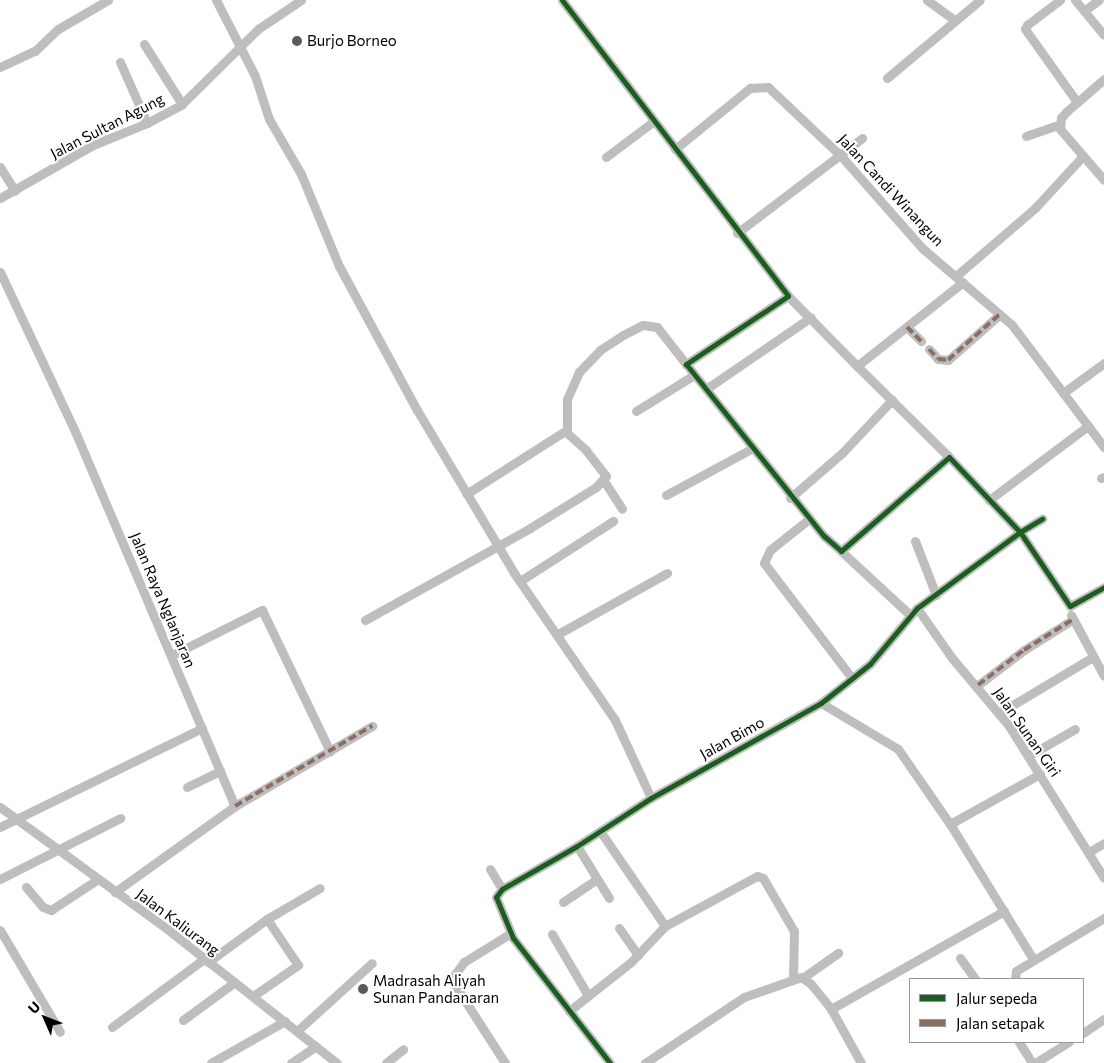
<!DOCTYPE html>
<style>
body{margin:0}
#map{position:relative;width:1104px;height:1063px;overflow:hidden;background:#fff;font-family:Commissioner,sans-serif}
div>[style]{position:absolute}
.minor>*{height:9px;margin:-4.5px;padding:0 4.5px;transform-origin:4.5px;border-radius:4.5px;background:#bebebe}
.quiet>*{height:4px;margin-top:-2px;transform-origin:0;background:repeating-linear-gradient(90deg,#8d6e63 0 8px,transparent 0 12px)}
.cycleway>*{height:5px;margin:-2.5px;padding:0 2.5px;transform-origin:2.5px;border-radius:2.5px;background:#1b5e20}
.dots>*{width:14px;height:14px;translate:-50% -50%;box-sizing:border-box;border:2px solid #fff;border-radius:50%}
span{translate:-50% -50%;white-space:nowrap;text-align:center;line-height:1.15;-webkit-text-stroke:4px #fff;paint-order:stroke}
.poi-label{font-size:15px;color:#000}
.left{translate:0 -50%;text-align:left}
.street-label{font-size:15px;color:#000}
.legend{position:absolute;left:909px;top:978px;width:175px;height:65px;box-sizing:border-box;background:#fff;border:1px solid #999;margin:0;padding:6px 9px;list-style:none;font-size:15px;color:#000}
.legend li{display:flex;align-items:center;gap:10px;height:25px}
.legend b{width:25px;border:1px solid #999}
.north{position:absolute;left:20px;top:993px;width:50px;height:50px;-webkit-text-stroke:4px #fff;paint-order:stroke;rotate:314deg;font-size:14px;font-weight:700;line-height:20px;text-align:center;color:#000}
.north::after{content:'';display:block;margin:auto;width:18px;height:22px;background:#000;clip-path:polygon(50% 0,100% 100%,50% 72%,0 100%)}
</style>
<div id="map">
<div class="minor">
<div style="left:216px;top:0;width:85px;rotate:62.8deg"></div>
<div style="left:255px;top:76px;width:45px;rotate:72deg"></div>
<div style="left:269px;top:119px;width:64px;rotate:59.8deg"></div>
<div style="left:301px;top:174px;width:100px;rotate:67.6deg"></div>
<div style="left:339px;top:266px;width:164px;rotate:61.6deg"></div>
<div style="left:417px;top:410px;width:190px;rotate:59.2deg"></div>
<div style="left:514px;top:573px;width:178px;rotate:55.5deg"></div>
<div style="left:615px;top:720px;width:86px;rotate:65.2deg"></div>
<div style="left:562px;top:0;width:372px;rotate:52.6deg"></div>
<div style="left:788px;top:296px;width:123px;rotate:146.3deg"></div>
<div style="left:686px;top:364px;width:221px;rotate:51.3deg"></div>
<div style="left:824px;top:536px;width:23px;rotate:41deg"></div>
<div style="left:841px;top:551px;width:143px;rotate:-41deg"></div>
<div style="left:949px;top:457px;width:103px;rotate:46.6deg"></div>
<div style="left:1020px;top:532px;width:26px;rotate:-31deg"></div>
<div style="left:927px;top:0;width:32px;rotate:36deg"></div>
<div style="left:1060px;top:0;width:41px;rotate:142.9deg"></div>
<div style="left:1027px;top:25px;width:4px;rotate:117deg"></div>
<div style="left:1025px;top:29px;width:90px;rotate:54.5deg"></div>
<div style="left:1075px;top:0;width:45px;rotate:50.4deg"></div>
<div style="left:1085px;top:10px;width:17px;rotate:-36deg"></div>
<div style="left:144px;top:44px;width:71px;rotate:57.7deg"></div>
<div style="left:120px;top:62px;width:67px;rotate:66.1deg"></div>
<div style="left:0;top:67px;width:38px;rotate:-25deg"></div>
<div style="left:35px;top:51px;width:32px;rotate:-44deg"></div>
<div style="left:58px;top:29px;width:58px;rotate:-30.1deg"></div>
<div style="left:887px;top:78px;width:121px;rotate:-40deg"></div>
<div style="left:1104px;top:79px;width:49px;rotate:139.1deg"></div>
<div style="left:1067px;top:111px;width:9px;rotate:131deg"></div>
<div style="left:1061px;top:118px;width:11px;rotate:95deg"></div>
<div style="left:1060px;top:129px;width:67px;rotate:49.2deg"></div>
<div style="left:1026px;top:136px;width:36px;rotate:-19deg"></div>
<div style="left:675px;top:149px;width:97px;rotate:-39.1deg"></div>
<div style="left:750px;top:88px;width:18px;rotate:-3deg"></div>
<div style="left:768px;top:87px;width:100px;rotate:43.4deg"></div>
<div style="left:841px;top:156px;width:123px;rotate:48.6deg"></div>
<div style="left:922px;top:248px;width:118px;rotate:40.5deg"></div>
<div style="left:1012px;top:325px;width:153px;rotate:53deg"></div>
<div style="left:606px;top:157px;width:60px;rotate:-36.9deg"></div>
<div style="left:0;top:167px;width:28px;rotate:58deg"></div>
<div style="left:0;top:198px;width:107px;rotate:-29.7deg"></div>
<div style="left:93px;top:145px;width:58px;rotate:-22.2deg"></div>
<div style="left:147px;top:123px;width:40px;rotate:-28deg"></div>
<div style="left:182px;top:104px;width:107px;rotate:-44.6deg"></div>
<div style="left:258px;top:29px;width:52px;rotate:-34deg"></div>
<div style="left:737px;top:233px;width:157px;rotate:-37.2deg"></div>
<div style="left:0;top:272px;width:174px;rotate:64.8deg"></div>
<div style="left:74px;top:429px;width:410px;rotate:66.9deg"></div>
<div style="left:235px;top:806px;width:148px;rotate:144.4deg"></div>
<div style="left:956px;top:276px;width:104px;rotate:-40.7deg"></div>
<div style="left:1035px;top:208px;width:71px;rotate:-47.3deg"></div>
<div style="left:788px;top:296px;width:98px;rotate:45.4deg"></div>
<div style="left:907px;top:327px;width:20px;rotate:45deg"></div>
<div style="left:929px;top:349px;width:13px;rotate:48deg"></div>
<div style="left:938px;top:359px;width:10px;rotate:6deg"></div>
<div style="left:948px;top:360px;width:69px;rotate:-41.5deg"></div>
<div style="left:706px;top:389px;width:127px;rotate:-34.4deg"></div>
<div style="left:1063px;top:393px;width:51px;rotate:-36.2deg"></div>
<div style="left:636px;top:411px;width:68px;rotate:-31.8deg"></div>
<div style="left:567px;top:431px;width:32px;rotate:-90deg"></div>
<div style="left:567px;top:399px;width:30px;rotate:-66deg"></div>
<div style="left:579px;top:372px;width:30px;rotate:-46deg"></div>
<div style="left:600px;top:350px;width:27px;rotate:-33deg"></div>
<div style="left:623px;top:335px;width:22px;rotate:-27deg"></div>
<div style="left:643px;top:325px;width:14px;rotate:8deg"></div>
<div style="left:657px;top:327px;width:47px;rotate:51.9deg"></div>
<div style="left:949px;top:457px;width:129px;rotate:-135.3deg"></div>
<div style="left:857px;top:366px;width:135px;rotate:-38.4deg"></div>
<div style="left:1101px;top:478px;width:3px;rotate:-18deg"></div>
<div style="left:604px;top:481px;width:33px;rotate:57deg"></div>
<div style="left:666px;top:495px;width:99px;rotate:-28.4deg"></div>
<div style="left:790px;top:498px;width:69px;rotate:-40.9deg"></div>
<div style="left:842px;top:453px;width:73px;rotate:-46.7deg"></div>
<div style="left:989px;top:500px;width:124px;rotate:-36.8deg"></div>
<div style="left:809px;top:519px;width:50px;rotate:141.5deg"></div>
<div style="left:770px;top:550px;width:14px;rotate:115deg"></div>
<div style="left:764px;top:563px;width:145px;rotate:52.6deg"></div>
<div style="left:915px;top:541px;width:58px;rotate:68.7deg"></div>
<div style="left:841px;top:551px;width:94px;rotate:42.8deg"></div>
<div style="left:520px;top:581px;width:111px;rotate:-32.8deg"></div>
<div style="left:917px;top:608px;width:61px;rotate:55deg"></div>
<div style="left:952px;top:658px;width:89px;rotate:50deg"></div>
<div style="left:1009px;top:726px;width:179px;rotate:58deg"></div>
<div style="left:1071px;top:615px;width:69px;rotate:61.6deg"></div>
<div style="left:365px;top:620px;width:189px;rotate:-29.1deg"></div>
<div style="left:530px;top:528px;width:78px;rotate:-31.8deg"></div>
<div style="left:596px;top:487px;width:15px;rotate:-48deg"></div>
<div style="left:606px;top:476px;width:33px;rotate:-128deg"></div>
<div style="left:586px;top:450px;width:28px;rotate:-138deg"></div>
<div style="left:565px;top:431px;width:117px;rotate:147.5deg"></div>
<div style="left:558px;top:634px;width:125px;rotate:-29.2deg"></div>
<div style="left:172px;top:655px;width:101px;rotate:-26.6deg"></div>
<div style="left:262px;top:610px;width:157px;rotate:64.3deg"></div>
<div style="left:978px;top:685px;width:58px;rotate:-37.3deg"></div>
<div style="left:1024px;top:650px;width:57px;rotate:-32deg"></div>
<div style="left:821px;top:703px;width:90px;rotate:30.9deg"></div>
<div style="left:898px;top:749px;width:91px;rotate:55.3deg"></div>
<div style="left:950px;top:824px;width:158px;rotate:58.4deg"></div>
<div style="left:999px;top:713px;width:109px;rotate:-30.8deg"></div>
<div style="left:1028px;top:756px;width:54px;rotate:-29.9deg"></div>
<div style="left:187px;top:787px;width:37px;rotate:-26deg"></div>
<div style="left:235px;top:806px;width:159px;rotate:-30.3deg"></div>
<div style="left:0;top:807px;width:200px;rotate:36.1deg"></div>
<div style="left:162px;top:925px;width:223px;rotate:38.3deg"></div>
<div style="left:950px;top:824px;width:103px;rotate:-29.1deg"></div>
<div style="left:0;top:827px;width:225px;rotate:-26.1deg"></div>
<div style="left:600px;top:831px;width:115px;rotate:55.6deg"></div>
<div style="left:577px;top:846px;width:61px;rotate:58.4deg"></div>
<div style="left:1089px;top:852px;width:17px;rotate:-31deg"></div>
<div style="left:490px;top:869px;width:23px;rotate:59deg"></div>
<div style="left:0;top:879px;width:135px;rotate:-26.9deg"></div>
<div style="left:26px;top:887px;width:26px;rotate:50deg"></div>
<div style="left:43px;top:907px;width:9px;rotate:21deg"></div>
<div style="left:51px;top:910px;width:56px;rotate:-33.4deg"></div>
<div style="left:563px;top:902px;width:41px;rotate:-34.1deg"></div>
<div style="left:619px;top:928px;width:33px;rotate:55deg"></div>
<div style="left:0;top:930px;width:118px;rotate:59.5deg"></div>
<div style="left:552px;top:934px;width:69px;rotate:59.7deg"></div>
<div style="left:960px;top:958px;width:26px;rotate:54deg"></div>
<div style="left:208px;top:962px;width:73px;rotate:-36.1deg"></div>
<div style="left:267px;top:919px;width:61px;rotate:-30.3deg"></div>
<div style="left:804px;top:977px;width:42px;rotate:-35.2deg"></div>
<div style="left:1015px;top:979px;width:8px;rotate:-83deg"></div>
<div style="left:1016px;top:971px;width:103px;rotate:-31.1deg"></div>
<div style="left:253px;top:996px;width:55px;rotate:-34.6deg"></div>
<div style="left:298px;top:965px;width:55px;rotate:-124deg"></div>
<div style="left:831px;top:1009px;width:199px;rotate:-29.5deg"></div>
<div style="left:569px;top:1011px;width:79px;rotate:-38.3deg"></div>
<div style="left:631px;top:962px;width:50px;rotate:-46.6deg"></div>
<div style="left:665px;top:926px;width:105px;rotate:-28.5deg"></div>
<div style="left:757px;top:876px;width:6px;rotate:18deg"></div>
<div style="left:763px;top:878px;width:61px;rotate:59.7deg"></div>
<div style="left:794px;top:931px;width:47px;rotate:91.2deg"></div>
<div style="left:183px;top:1020px;width:64px;rotate:-36.2deg"></div>
<div style="left:112px;top:1027px;width:114px;rotate:-36.5deg"></div>
<div style="left:297px;top:1031px;width:101px;rotate:-42.2deg"></div>
<div style="left:1083px;top:1033px;width:25px;rotate:-34deg"></div>
<div style="left:1019px;top:1042px;width:25px;rotate:58deg"></div>
<div style="left:211px;top:1063px;width:85px;rotate:-29.6deg"></div>
<div style="left:291px;top:1063px;width:30px;rotate:-34deg"></div>
<div style="left:386px;top:1063px;width:22px;rotate:-39deg"></div>
<div style="left:505px;top:1063px;width:96px;rotate:-122.7deg"></div>
<div style="left:453px;top:982px;width:5px;rotate:-90deg"></div>
<div style="left:453px;top:977px;width:19px;rotate:-54deg"></div>
<div style="left:464px;top:962px;width:55px;rotate:-31.7deg"></div>
<div style="left:610px;top:1063px;width:158px;rotate:-127.8deg"></div>
<div style="left:513px;top:938px;width:44px;rotate:-112.5deg"></div>
<div style="left:496px;top:897px;width:10px;rotate:-53deg"></div>
<div style="left:502px;top:889px;width:86px;rotate:-29.8deg"></div>
<div style="left:577px;top:846px;width:88px;rotate:-33deg"></div>
<div style="left:651px;top:798px;width:195px;rotate:-29.2deg"></div>
<div style="left:821px;top:703px;width:63px;rotate:-38.5deg"></div>
<div style="left:870px;top:664px;width:73px;rotate:-50deg"></div>
<div style="left:917px;top:608px;width:128px;rotate:-36.4deg"></div>
<div style="left:1020px;top:532px;width:89px;rotate:56deg"></div>
<div style="left:1070px;top:606px;width:39px;rotate:-29deg"></div>
<div style="left:645px;top:1063px;width:119px;rotate:-33.7deg"></div>
<div style="left:744px;top:997px;width:60px;rotate:-19.3deg"></div>
<div style="left:801px;top:977px;width:12px;rotate:35deg"></div>
<div style="left:811px;top:984px;width:32px;rotate:51deg"></div>
<div style="left:831px;top:1009px;width:62px;rotate:60.9deg"></div>
<div style="left:1035px;top:1063px;width:40px;rotate:-32deg"></div>
</div>
<div class="quiet">
<div style="left:907px;top:327px;width:20px;rotate:45deg"></div>
<div style="left:929px;top:349px;width:13px;rotate:48deg"></div>
<div style="left:938px;top:359px;width:10px;rotate:6deg"></div>
<div style="left:948px;top:360px;width:69px;rotate:-41.5deg"></div>
<div style="left:978px;top:685px;width:58px;rotate:-37.3deg"></div>
<div style="left:1024px;top:650px;width:57px;rotate:-32deg"></div>
<div style="left:235px;top:806px;width:159px;rotate:-30.3deg"></div>
</div>
<div class="cycleway">
<div style="left:562px;top:0;width:372px;rotate:52.6deg"></div>
<div style="left:788px;top:296px;width:123px;rotate:146.3deg"></div>
<div style="left:686px;top:364px;width:221px;rotate:51.3deg"></div>
<div style="left:824px;top:536px;width:23px;rotate:41deg"></div>
<div style="left:841px;top:551px;width:143px;rotate:-41deg"></div>
<div style="left:949px;top:457px;width:103px;rotate:46.6deg"></div>
<div style="left:1020px;top:532px;width:26px;rotate:-31deg"></div>
<div style="left:610px;top:1063px;width:158px;rotate:-127.8deg"></div>
<div style="left:513px;top:938px;width:44px;rotate:-112.5deg"></div>
<div style="left:496px;top:897px;width:10px;rotate:-53deg"></div>
<div style="left:502px;top:889px;width:86px;rotate:-29.8deg"></div>
<div style="left:577px;top:846px;width:88px;rotate:-33deg"></div>
<div style="left:651px;top:798px;width:195px;rotate:-29.2deg"></div>
<div style="left:821px;top:703px;width:63px;rotate:-38.5deg"></div>
<div style="left:870px;top:664px;width:73px;rotate:-50deg"></div>
<div style="left:917px;top:608px;width:128px;rotate:-36.4deg"></div>
<div style="left:1020px;top:532px;width:89px;rotate:56deg"></div>
<div style="left:1070px;top:606px;width:39px;rotate:-29deg"></div>
</div>
<div class="dots">
<div style="left:297px;top:41px;background:#595959"></div>
<div style="left:363px;top:989px;background:#595959"></div>
</div>
<div class="poi-label">
<span class="left" style="left:307px;top:41px">Burjo Borneo</span>
<span class="left" style="left:373px;top:989px">Madrasah Aliyah<br>Sunan Pandanaran</span>
</div>
<div class="street-label">
<span style="left:107px;top:126px;rotate:-27deg">Jalan Sultan Agung</span>
<span style="left:891px;top:190px;rotate:47deg">Jalan Candi Winangun</span>
<span style="left:163px;top:600px;rotate:67deg">Jalan Raya Nglanjaran</span>
<span style="left:1027px;top:732px;rotate:55deg">Jalan Sunan Giri</span>
<span style="left:732px;top:738px;rotate:-29deg">Jalan Bimo</span>
<span style="left:178px;top:922px;rotate:37deg">Jalan Kaliurang</span>
</div>
<ul class="legend">
<li><b style="height:6px;background:#1b5e20"></b>Jalur sepeda</li>
<li><b style="height:6px;background:#8d6e63"></b>Jalan setapak</li>
</ul>
<div class="north">U</div>
</div>
